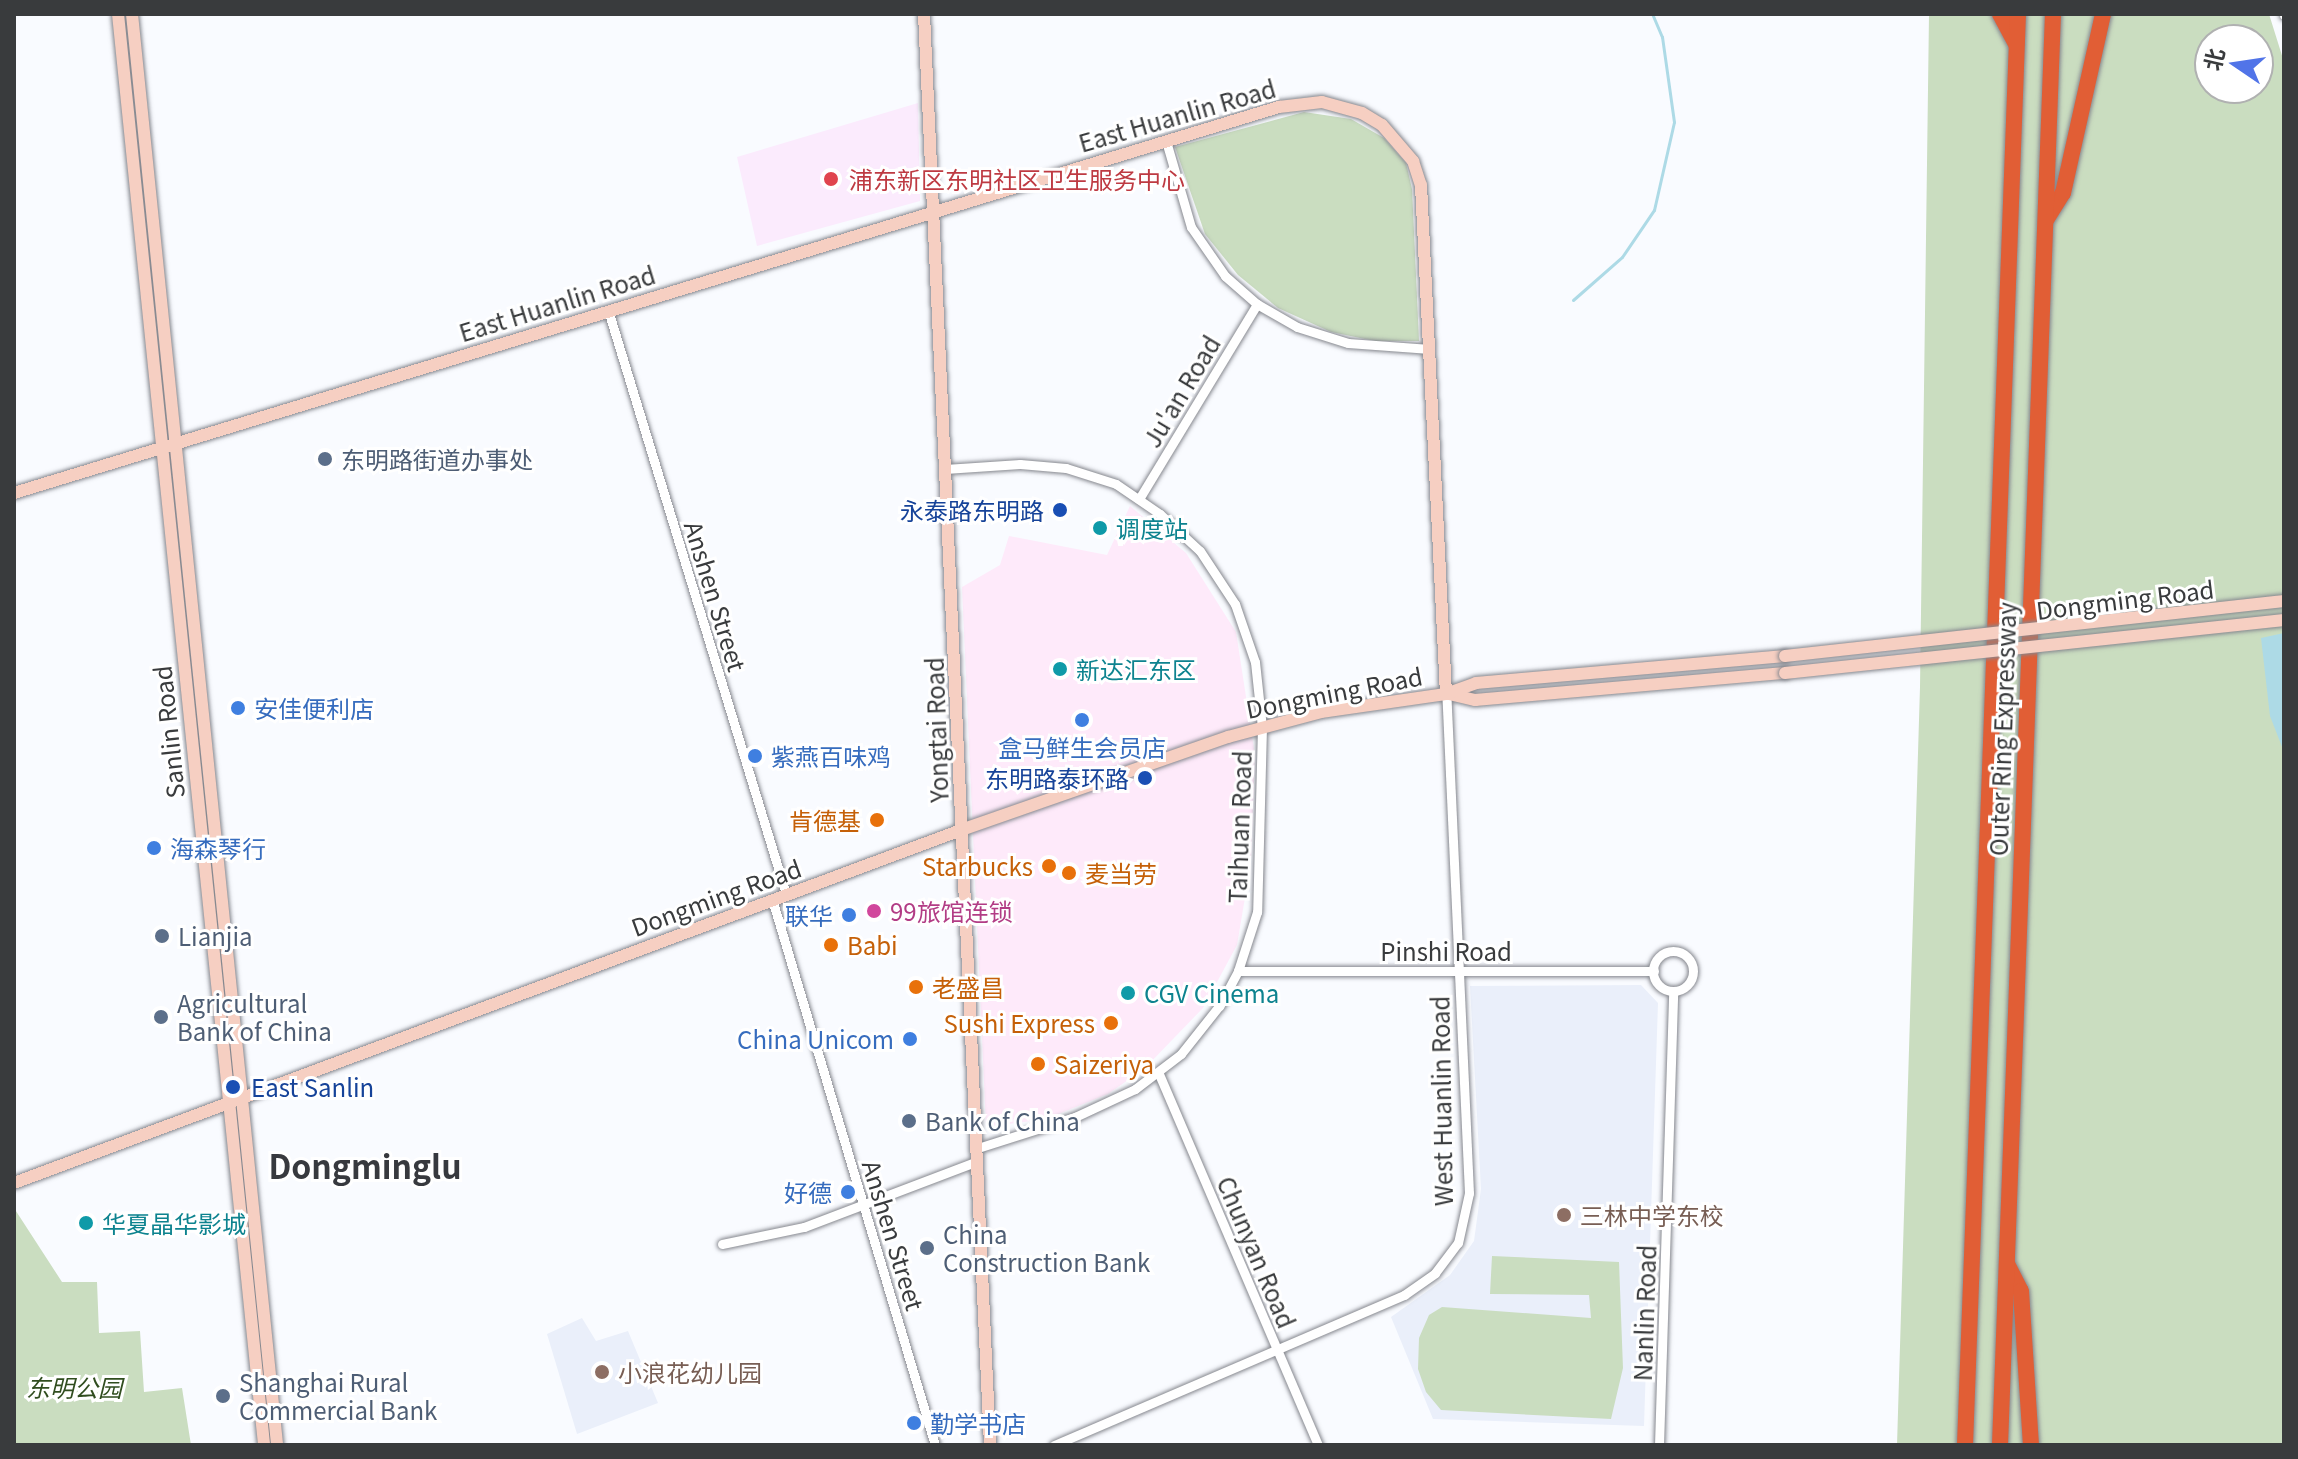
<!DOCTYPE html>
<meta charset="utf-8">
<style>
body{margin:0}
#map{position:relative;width:2298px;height:1459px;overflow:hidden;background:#f9fbff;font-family:Georgia,"Noto Sans SC",serif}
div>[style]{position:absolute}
.commercial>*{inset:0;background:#feeafa}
.built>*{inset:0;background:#eaeffa}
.medical>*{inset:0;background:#fbebfd}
.green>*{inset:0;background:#caddc0}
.water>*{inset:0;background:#addae6}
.stream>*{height:3px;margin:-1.5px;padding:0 1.5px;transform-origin:1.5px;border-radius:1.5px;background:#addae6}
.roads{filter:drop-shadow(0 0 2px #86888f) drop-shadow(0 0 2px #86888f)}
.street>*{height:9px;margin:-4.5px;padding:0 4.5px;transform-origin:4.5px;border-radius:4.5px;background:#fff}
.street>.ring{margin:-4.5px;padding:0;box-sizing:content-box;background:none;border:9px solid #fff;border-radius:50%}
.secondary>*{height:12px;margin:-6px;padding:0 6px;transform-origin:6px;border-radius:6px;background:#f6cfc2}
.highway>*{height:16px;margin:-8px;padding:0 8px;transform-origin:8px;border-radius:8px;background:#e15e35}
.bridges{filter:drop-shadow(0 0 2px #86888f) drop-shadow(0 0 2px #86888f)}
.secondary-bridge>*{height:12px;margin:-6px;padding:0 6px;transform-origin:6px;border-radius:6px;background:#f6cfc2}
.dots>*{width:22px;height:22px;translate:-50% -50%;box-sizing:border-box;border:4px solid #fff;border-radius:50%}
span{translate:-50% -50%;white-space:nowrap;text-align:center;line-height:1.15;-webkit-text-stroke:6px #fff;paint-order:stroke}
.street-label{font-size:24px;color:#393b3d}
.health-label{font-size:24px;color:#be3a42}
.left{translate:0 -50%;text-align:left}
.service-label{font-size:24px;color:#4e5e75}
.transit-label{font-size:24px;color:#164399}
.right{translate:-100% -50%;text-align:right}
.culture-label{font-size:24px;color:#0d838f}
.shop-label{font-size:24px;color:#366cbe}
.food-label{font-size:24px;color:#c56008}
.hotel-label{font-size:24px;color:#b23c85}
.education-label{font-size:24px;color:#785e54}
.park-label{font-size:24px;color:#304d1f;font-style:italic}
.district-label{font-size:32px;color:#37393e;font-weight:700}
.frame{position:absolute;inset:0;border:16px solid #393b3d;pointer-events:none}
.north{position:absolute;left:2194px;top:24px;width:80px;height:80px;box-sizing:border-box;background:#fff;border:2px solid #b0b1b1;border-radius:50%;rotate:283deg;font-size:22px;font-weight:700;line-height:32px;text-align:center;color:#393b3d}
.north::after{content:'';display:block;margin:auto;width:28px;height:36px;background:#5174e8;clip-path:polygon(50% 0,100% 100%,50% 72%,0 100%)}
</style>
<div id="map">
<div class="commercial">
<div style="clip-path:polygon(1130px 506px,1186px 553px,1236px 632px,1255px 755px,1251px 862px,1237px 945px,1203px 1008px,1145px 1068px,1108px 1094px,1046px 1119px,986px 1127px,962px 587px,1000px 565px,1009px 536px,1107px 555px)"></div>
</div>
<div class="built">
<div style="clip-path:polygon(1641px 985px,1658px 1003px,1644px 1426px,1433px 1419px,1391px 1317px,1450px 1275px,1474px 1241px,1481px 1189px,1470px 986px)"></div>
<div style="clip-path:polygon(582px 1318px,596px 1341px,628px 1331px,658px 1403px,577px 1434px,547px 1334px)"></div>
</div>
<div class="medical">
<div style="clip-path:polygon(918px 103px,920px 201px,757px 246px,737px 157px)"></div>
</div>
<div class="green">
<div style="clip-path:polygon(evenodd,1929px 14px,2269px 14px,2284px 62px,2284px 1445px,1897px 1445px,1920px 687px,1929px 14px,2210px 40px,2258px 40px,2258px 88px,2210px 88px,2210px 40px)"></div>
<div style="clip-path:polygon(1304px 112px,1351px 119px,1384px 138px,1406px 163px,1412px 189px,1419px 341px,1375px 341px,1331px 332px,1278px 308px,1238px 275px,1205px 234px,1175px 147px)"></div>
<div style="clip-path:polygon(14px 1208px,62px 1282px,97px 1282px,99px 1333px,140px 1331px,144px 1392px,182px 1388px,191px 1445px,14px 1445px)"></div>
<div style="clip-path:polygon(1492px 1256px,1619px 1262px,1623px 1368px,1611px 1419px,1441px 1410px,1426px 1392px,1418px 1369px,1419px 1338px,1429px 1315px,1442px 1307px,1591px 1318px,1589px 1295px,1490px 1294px)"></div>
</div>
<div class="water">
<div style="clip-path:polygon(2284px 633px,2284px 752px,2270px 716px,2261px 638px)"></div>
</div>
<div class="stream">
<div style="left:1573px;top:300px;width:65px;rotate:-41.3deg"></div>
<div style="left:1622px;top:257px;width:57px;rotate:-55.8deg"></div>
<div style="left:1654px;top:210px;width:90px;rotate:-77.2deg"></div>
<div style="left:1674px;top:122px;width:86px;rotate:-98deg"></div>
<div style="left:1662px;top:37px;width:25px;rotate:-113deg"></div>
</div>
<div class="roads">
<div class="street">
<div style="left:2284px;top:14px;width:1px;rotate:90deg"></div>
<div style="left:1166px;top:141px;width:90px;rotate:73.8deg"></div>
<div style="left:1191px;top:227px;width:60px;rotate:55.2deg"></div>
<div style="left:1225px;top:276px;width:43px;rotate:41.2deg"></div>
<div style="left:1257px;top:304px;width:46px;rotate:29.9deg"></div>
<div style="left:1297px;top:327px;width:53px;rotate:17.4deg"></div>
<div style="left:1348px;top:343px;width:82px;rotate:4.2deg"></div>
<div style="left:608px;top:310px;width:611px;rotate:73.05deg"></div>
<div style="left:945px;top:469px;width:75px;rotate:-3.8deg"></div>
<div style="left:1020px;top:464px;width:46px;rotate:5deg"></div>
<div style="left:1066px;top:468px;width:52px;rotate:17.7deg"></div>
<div style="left:1116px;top:484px;width:53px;rotate:34.3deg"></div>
<div style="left:1160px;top:514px;width:54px;rotate:42.8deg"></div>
<div style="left:1200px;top:551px;width:64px;rotate:56.6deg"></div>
<div style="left:1235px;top:604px;width:61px;rotate:71deg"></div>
<div style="left:1255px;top:662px;width:65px;rotate:83.9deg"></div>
<div style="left:1262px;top:727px;width:185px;rotate:91.5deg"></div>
<div style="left:1257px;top:912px;width:62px;rotate:107.9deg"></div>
<div style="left:1238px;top:971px;width:40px;rotate:118deg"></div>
<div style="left:1219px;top:1006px;width:61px;rotate:128.4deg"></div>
<div style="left:1181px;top:1054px;width:58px;rotate:142.7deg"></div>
<div style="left:1135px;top:1089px;width:66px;rotate:155deg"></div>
<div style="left:1075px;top:1117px;width:105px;rotate:162.3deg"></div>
<div style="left:1139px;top:499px;width:228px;rotate:-58.8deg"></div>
<div style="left:772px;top:899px;width:570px;rotate:73.38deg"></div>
<div class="ring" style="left:1653px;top:951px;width:31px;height:31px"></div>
<div style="left:1238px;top:971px;width:416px"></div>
<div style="left:1159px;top:1074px;width:404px;rotate:66.8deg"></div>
<div style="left:722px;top:1244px;width:84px;rotate:-11.7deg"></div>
<div style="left:804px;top:1227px;width:183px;rotate:-20.8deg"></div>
<div style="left:1054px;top:1445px;width:381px;rotate:-23.2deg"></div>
<div style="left:1404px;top:1295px;width:38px;rotate:-35deg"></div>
<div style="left:1435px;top:1273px;width:38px;rotate:-53deg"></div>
<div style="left:1458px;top:1243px;width:51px;rotate:-77.6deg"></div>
<div style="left:1469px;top:1193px;width:500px;rotate:-92.6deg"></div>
<div style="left:1659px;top:1445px;width:454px;rotate:-88.2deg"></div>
</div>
<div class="secondary">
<div style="left:118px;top:14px;width:1438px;rotate:84.17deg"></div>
<div style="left:132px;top:14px;width:1438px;rotate:84.21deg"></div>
<div style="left:924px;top:14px;width:1433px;rotate:87.36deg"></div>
<div style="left:14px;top:493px;width:1323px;rotate:-16.97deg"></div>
<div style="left:1279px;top:107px;width:43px;rotate:-6.6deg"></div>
<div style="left:1322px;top:102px;width:41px;rotate:15.4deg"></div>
<div style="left:1362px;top:113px;width:23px;rotate:31deg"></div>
<div style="left:1382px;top:125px;width:48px;rotate:49.3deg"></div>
<div style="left:1413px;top:161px;width:25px;rotate:72deg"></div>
<div style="left:1421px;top:185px;width:510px;rotate:87.19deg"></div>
<div style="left:1449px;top:694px;width:27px;rotate:13deg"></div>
<div style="left:1475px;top:700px;width:311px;rotate:-5deg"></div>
<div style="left:14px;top:1183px;width:1011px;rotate:-20.44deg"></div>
<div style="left:961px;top:830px;width:283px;rotate:-19.2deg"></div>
<div style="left:1228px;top:737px;width:96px;rotate:-15deg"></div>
<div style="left:1321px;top:712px;width:126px;rotate:-8.2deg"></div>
<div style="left:1446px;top:694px;width:32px;rotate:-20deg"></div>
<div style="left:1476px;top:683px;width:310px;rotate:-5deg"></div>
</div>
<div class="highway">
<div style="left:2000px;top:14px;width:34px;rotate:62deg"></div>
<div style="left:2046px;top:220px;width:32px;rotate:-58deg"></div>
<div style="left:2063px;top:193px;width:183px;rotate:-77.4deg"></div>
<div style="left:2007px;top:1264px;width:30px;rotate:63deg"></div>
<div style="left:2021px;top:1291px;width:154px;rotate:86.3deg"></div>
<div style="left:1965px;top:1445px;width:1432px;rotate:-87.88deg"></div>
<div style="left:2000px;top:1445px;width:1432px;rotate:-87.88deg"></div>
</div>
</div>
<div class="bridges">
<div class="secondary-bridge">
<div style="left:1785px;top:656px;width:502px;rotate:-6.29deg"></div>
<div style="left:1785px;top:673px;width:502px;rotate:-6.06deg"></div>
</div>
</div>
<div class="dots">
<div style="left:831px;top:179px;background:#e0444e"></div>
<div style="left:325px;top:459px;background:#5c6f8a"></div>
<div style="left:1060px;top:510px;background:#1a4fb4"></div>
<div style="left:1100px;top:528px;background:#0f9aa8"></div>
<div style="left:1060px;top:669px;background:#0f9aa8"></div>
<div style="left:238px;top:708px;background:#3f7fe0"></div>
<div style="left:1082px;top:720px;background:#3f7fe0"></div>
<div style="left:755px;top:756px;background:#3f7fe0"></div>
<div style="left:1145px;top:778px;background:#1a4fb4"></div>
<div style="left:877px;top:820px;background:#e8710a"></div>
<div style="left:154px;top:848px;background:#3f7fe0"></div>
<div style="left:1049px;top:866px;background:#e8710a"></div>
<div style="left:1069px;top:873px;background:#e8710a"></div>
<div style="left:874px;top:911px;background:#d1479c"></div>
<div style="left:849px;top:915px;background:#3f7fe0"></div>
<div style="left:162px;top:936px;background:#5c6f8a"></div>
<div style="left:831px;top:945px;background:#e8710a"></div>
<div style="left:916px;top:987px;background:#e8710a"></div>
<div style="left:1128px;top:993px;background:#0f9aa8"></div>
<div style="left:161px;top:1017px;background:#5c6f8a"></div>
<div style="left:1111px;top:1023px;background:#e8710a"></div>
<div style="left:910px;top:1039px;background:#3f7fe0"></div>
<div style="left:1038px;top:1064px;background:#e8710a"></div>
<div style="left:233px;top:1087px;background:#1a4fb4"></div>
<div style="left:909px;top:1121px;background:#5c6f8a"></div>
<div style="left:848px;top:1192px;background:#3f7fe0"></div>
<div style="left:1564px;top:1215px;background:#8d6e63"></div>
<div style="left:86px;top:1223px;background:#0f9aa8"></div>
<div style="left:927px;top:1248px;background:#5c6f8a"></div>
<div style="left:602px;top:1372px;background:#8d6e63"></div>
<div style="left:223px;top:1396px;background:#5c6f8a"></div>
<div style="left:914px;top:1423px;background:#3f7fe0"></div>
</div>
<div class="street-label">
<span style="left:1177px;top:115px;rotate:-16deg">East Huanlin Road</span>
<span style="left:557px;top:303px;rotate:-17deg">East Huanlin Road</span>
<span style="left:1181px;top:391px;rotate:-59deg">Ju'an Road</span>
<span style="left:716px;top:596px;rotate:73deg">Anshen Street</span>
<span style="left:2125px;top:599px;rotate:-7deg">Dongming Road</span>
<span style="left:1334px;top:692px;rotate:-11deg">Dongming Road</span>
<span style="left:2002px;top:729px;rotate:-88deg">Outer Ring Expressway</span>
<span style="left:936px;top:730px;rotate:-92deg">Yongtai Road</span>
<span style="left:168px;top:732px;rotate:-96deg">Sanlin Road</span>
<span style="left:1239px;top:827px;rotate:-88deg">Taihuan Road</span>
<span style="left:716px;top:897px;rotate:-20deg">Dongming Road</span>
<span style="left:1446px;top:951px">Pinshi Road</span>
<span style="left:1441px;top:1101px;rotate:-91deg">West Huanlin Road</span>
<span style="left:894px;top:1235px;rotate:73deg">Anshen Street</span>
<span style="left:1257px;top:1252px;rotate:67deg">Chunyan Road</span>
<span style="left:1644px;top:1313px;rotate:-88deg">Nanlin Road</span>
</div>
<div class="health-label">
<span class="left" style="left:849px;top:179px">浦东新区东明社区卫生服务中心</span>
</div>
<div class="service-label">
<span class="left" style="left:341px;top:459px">东明路街道办事处</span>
<span class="left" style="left:178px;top:936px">Lianjia</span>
<span class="left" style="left:177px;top:1017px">Agricultural<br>Bank of China</span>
<span class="left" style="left:925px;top:1121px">Bank of China</span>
<span class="left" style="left:943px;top:1248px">China<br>Construction Bank</span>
<span class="left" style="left:239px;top:1396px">Shanghai Rural<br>Commercial Bank</span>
</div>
<div class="transit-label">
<span class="right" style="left:1044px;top:510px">永泰路东明路</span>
<span class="right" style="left:1129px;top:778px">东明路泰环路</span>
<span class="left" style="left:251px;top:1087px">East Sanlin</span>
</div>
<div class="culture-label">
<span class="left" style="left:1116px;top:528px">调度站</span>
<span class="left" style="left:1076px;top:669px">新达汇东区</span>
<span class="left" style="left:1144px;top:993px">CGV Cinema</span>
<span class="left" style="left:102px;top:1223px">华夏晶华影城</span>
</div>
<div class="shop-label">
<span class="left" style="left:254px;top:708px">安佳便利店</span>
<span style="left:1082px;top:747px">盒马鲜生会员店</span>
<span class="left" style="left:771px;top:756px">紫燕百味鸡</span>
<span class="left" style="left:170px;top:848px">海森琴行</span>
<span class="right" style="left:833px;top:915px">联华</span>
<span class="right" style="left:894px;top:1039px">China Unicom</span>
<span class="right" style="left:832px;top:1192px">好德</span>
<span class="left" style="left:930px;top:1423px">勤学书店</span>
</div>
<div class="food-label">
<span class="right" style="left:861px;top:820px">肯德基</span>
<span class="right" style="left:1033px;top:866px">Starbucks</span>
<span class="left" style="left:1085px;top:873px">麦当劳</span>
<span class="left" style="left:847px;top:945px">Babi</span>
<span class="left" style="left:932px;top:987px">老盛昌</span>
<span class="right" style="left:1095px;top:1023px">Sushi Express</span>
<span class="left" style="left:1054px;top:1064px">Saizeriya</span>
</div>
<div class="hotel-label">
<span class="left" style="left:890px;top:911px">99旅馆连锁</span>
</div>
<div class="education-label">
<span class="left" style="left:1580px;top:1215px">三林中学东校</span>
<span class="left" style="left:618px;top:1372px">小浪花幼儿园</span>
</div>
<div class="park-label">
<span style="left:74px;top:1387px">东明公园</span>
</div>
<div class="district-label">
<span style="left:365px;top:1165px">Dongminglu</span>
</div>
<div class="frame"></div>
<div class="north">北</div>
</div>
